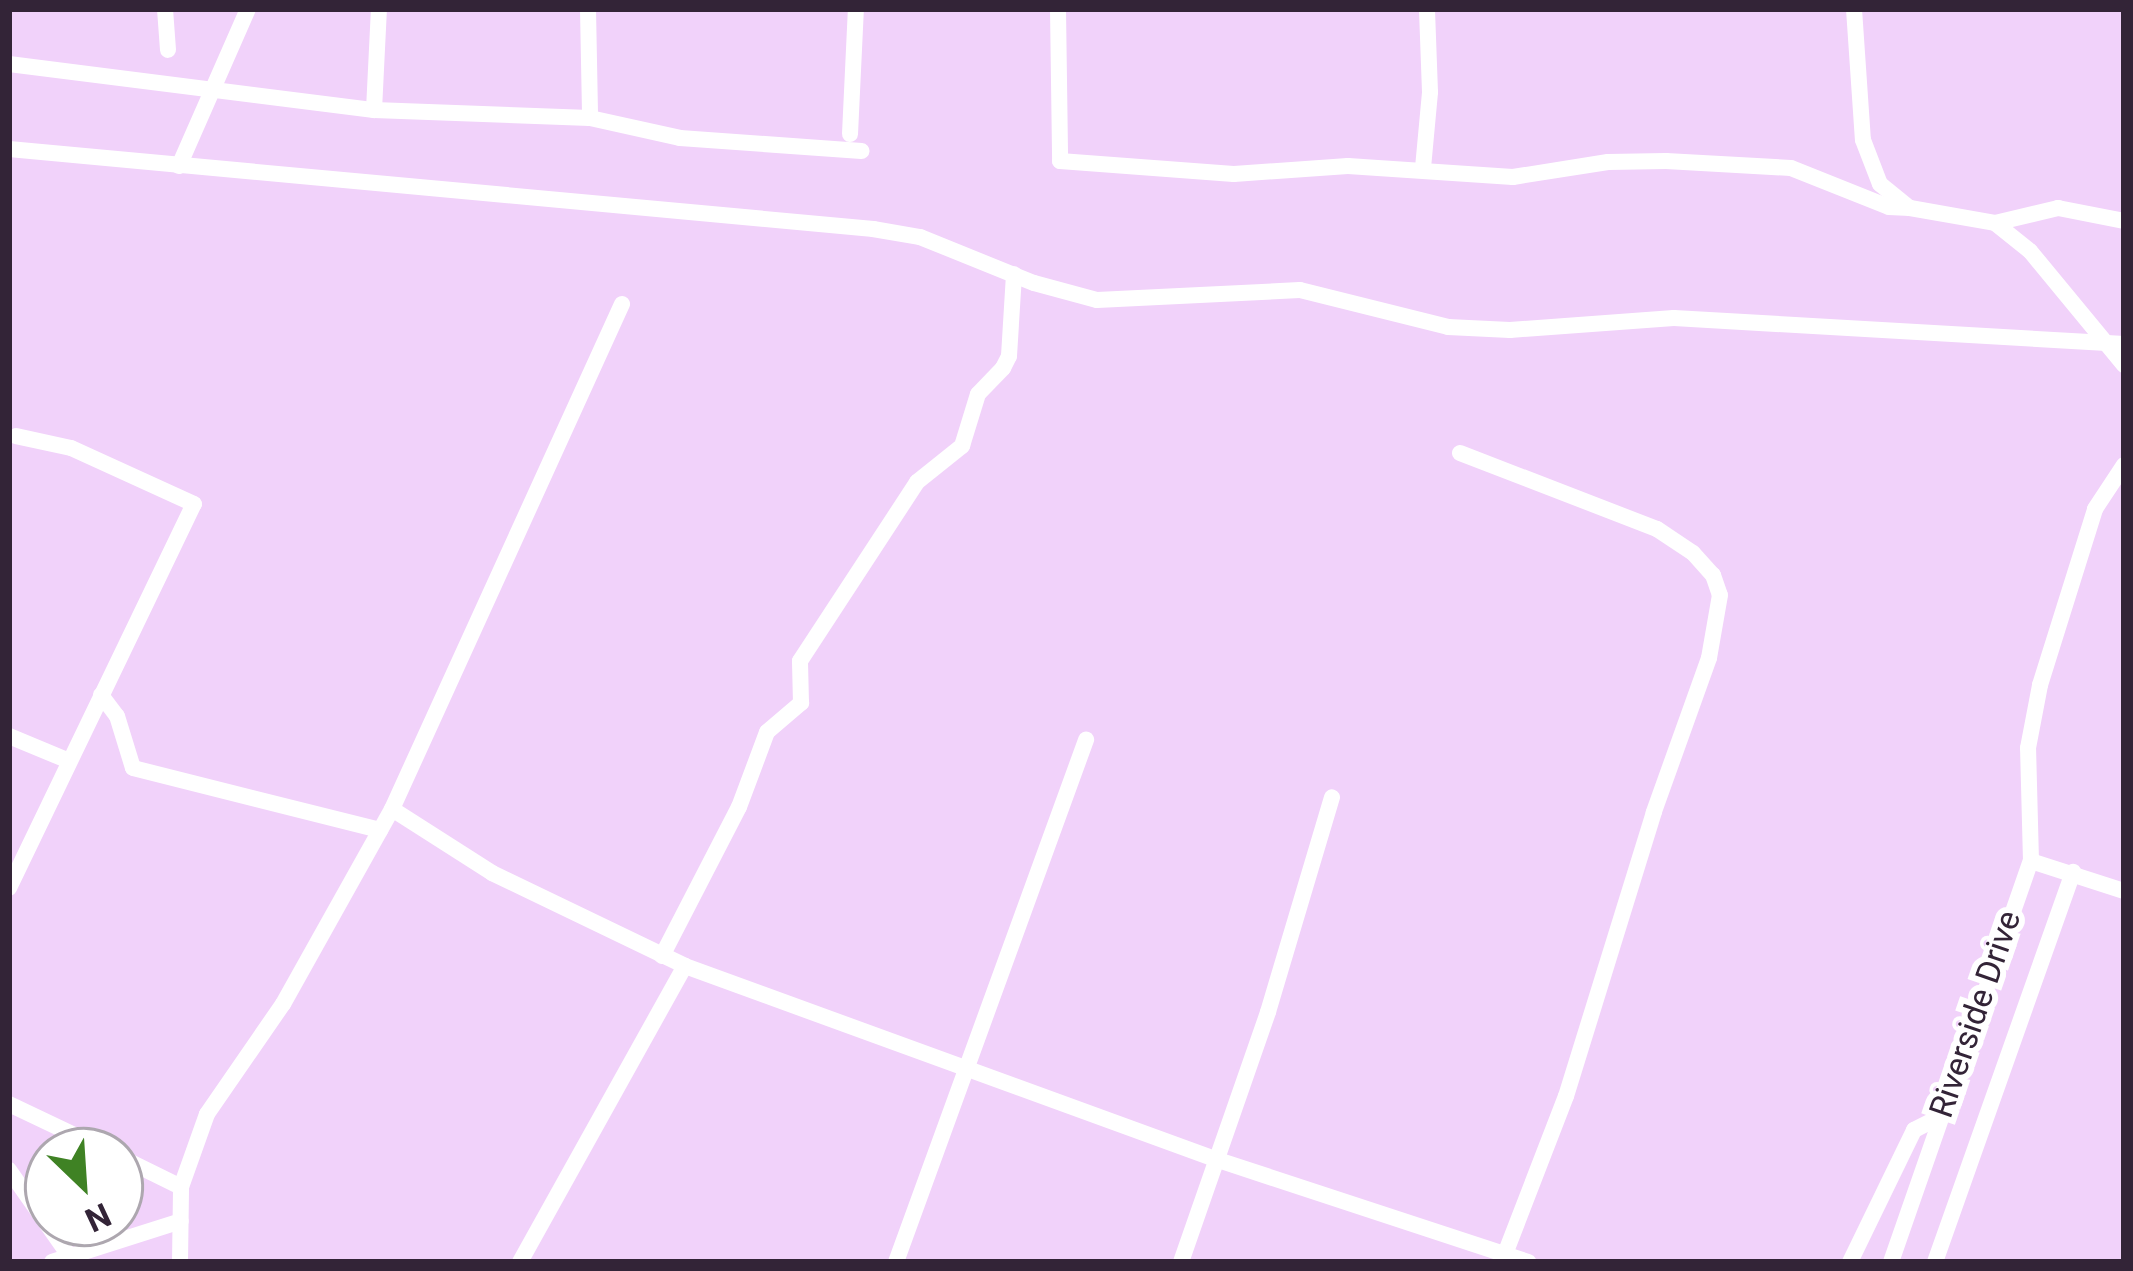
<!DOCTYPE html>
<style>
body{margin:0}
#map{position:relative;width:2133px;height:1271px;overflow:hidden;background:#f1d2fa;font-family:Roboto,sans-serif}
div>[style]{position:absolute}
.minor>*{height:16px;margin:-8px;padding:0 8px;transform-origin:8px;border-radius:8px;background:#fff}
span{translate:-50% -50%;white-space:nowrap;text-align:center;line-height:1.15;-webkit-text-stroke:12px #fff;paint-order:stroke}
.street-label{font-size:33px;color:#332437}
.frame{position:absolute;inset:0;border:12px solid #332437;pointer-events:none}
.north{position:absolute;left:24px;top:1127px;width:120px;height:120px;box-sizing:border-box;background:#fff;border:3px solid #ada7af;border-radius:50%;rotate:155deg;font-size:33px;font-weight:700;line-height:48px;text-align:center;color:#332437}
.north::after{content:'';display:block;margin:auto;width:42px;height:54px;background:#3f8224;clip-path:polygon(50% 0,100% 100%,50% 72%,0 100%)}
</style>
<div id="map">
<div class="minor">
<div style="left:165px;top:9px;width:41px;rotate:85.8deg"></div>
<div style="left:588px;top:9px;width:109px;rotate:88.9deg"></div>
<div style="left:1058px;top:9px;width:152px;rotate:89.2deg"></div>
<div style="left:1060px;top:161px;width:174px;rotate:4.3deg"></div>
<div style="left:1234px;top:174px;width:114px;rotate:-4deg"></div>
<div style="left:1348px;top:166px;width:165px;rotate:3.8deg"></div>
<div style="left:1513px;top:177px;width:96px;rotate:-9deg"></div>
<div style="left:1608px;top:162px;width:58px;rotate:-1deg"></div>
<div style="left:1666px;top:161px;width:125px;rotate:3.2deg"></div>
<div style="left:1791px;top:168px;width:105px;rotate:21.7deg"></div>
<div style="left:1889px;top:207px;width:21px;rotate:3deg"></div>
<div style="left:1854px;top:9px;width:131px;rotate:86.1deg"></div>
<div style="left:1863px;top:140px;width:47px;rotate:68.9deg"></div>
<div style="left:1880px;top:184px;width:38px;rotate:39deg"></div>
<div style="left:1910px;top:208px;width:86px;rotate:10deg"></div>
<div style="left:1995px;top:223px;width:45px;rotate:38.7deg"></div>
<div style="left:2030px;top:251px;width:148px;rotate:50.5deg"></div>
<div style="left:9px;top:64px;width:368px;rotate:7.2deg"></div>
<div style="left:374px;top:110px;width:216px;rotate:2.1deg"></div>
<div style="left:590px;top:118px;width:92px;rotate:12.5deg"></div>
<div style="left:680px;top:138px;width:182px;rotate:4.1deg"></div>
<div style="left:374px;top:110px;width:101px;rotate:-87.2deg"></div>
<div style="left:850px;top:134px;width:125px;rotate:-87.3deg"></div>
<div style="left:9px;top:149px;width:868px;rotate:5.29deg"></div>
<div style="left:873px;top:229px;width:48px;rotate:9.7deg"></div>
<div style="left:920px;top:237px;width:123px;rotate:22deg"></div>
<div style="left:1034px;top:283px;width:65px;rotate:15.1deg"></div>
<div style="left:1097px;top:300px;width:203px;rotate:-2.8deg"></div>
<div style="left:1300px;top:290px;width:153px;rotate:14deg"></div>
<div style="left:1448px;top:327px;width:62px;rotate:2.8deg"></div>
<div style="left:1510px;top:330px;width:164px;rotate:-4.2deg"></div>
<div style="left:1674px;top:318px;width:451px;rotate:3.3deg"></div>
<div style="left:179px;top:166px;width:171px;rotate:-66.3deg"></div>
<div style="left:1423px;top:168px;width:76px;rotate:-84.7deg"></div>
<div style="left:1430px;top:92px;width:83px;rotate:-92.1deg"></div>
<div style="left:1995px;top:223px;width:65px;rotate:-13.4deg"></div>
<div style="left:2058px;top:208px;width:67px;rotate:11.1deg"></div>
<div style="left:1460px;top:453px;width:211px;rotate:21.1deg"></div>
<div style="left:1657px;top:529px;width:43px;rotate:33.7deg"></div>
<div style="left:1693px;top:553px;width:30px;rotate:48deg"></div>
<div style="left:1713px;top:575px;width:21px;rotate:71deg"></div>
<div style="left:1720px;top:595px;width:64px;rotate:99.9deg"></div>
<div style="left:1709px;top:658px;width:164px;rotate:109.7deg"></div>
<div style="left:1654px;top:812px;width:297px;rotate:107.2deg"></div>
<div style="left:1566px;top:1096px;width:169px;rotate:111.1deg"></div>
<div style="left:101px;top:695px;width:26px;rotate:53deg"></div>
<div style="left:117px;top:716px;width:54px;rotate:72.9deg"></div>
<div style="left:133px;top:768px;width:255px;rotate:14.1deg"></div>
<div style="left:9px;top:736px;width:65px;rotate:22.6deg"></div>
<div style="left:392px;top:809px;width:119px;rotate:32.6deg"></div>
<div style="left:492px;top:873px;width:214px;rotate:25.7deg"></div>
<div style="left:685px;top:966px;width:564px;rotate:20.01deg"></div>
<div style="left:1215px;top:1159px;width:330px;rotate:18.2deg"></div>
<div style="left:2031px;top:861px;width:113px;rotate:-91.5deg"></div>
<div style="left:2028px;top:748px;width:64px;rotate:-79.2deg"></div>
<div style="left:2040px;top:685px;width:184px;rotate:-72.6deg"></div>
<div style="left:2095px;top:509px;width:53px;rotate:-56.6deg"></div>
<div style="left:9px;top:888px;width:426px;rotate:-64.3deg"></div>
<div style="left:194px;top:504px;width:135px;rotate:-155.5deg"></div>
<div style="left:71px;top:448px;width:56px;rotate:-167.7deg"></div>
<div style="left:662px;top:956px;width:168px;rotate:-62.7deg"></div>
<div style="left:739px;top:807px;width:80px;rotate:-69.5deg"></div>
<div style="left:767px;top:732px;width:45px;rotate:-40.5deg"></div>
<div style="left:801px;top:703px;width:42px;rotate:-91.4deg"></div>
<div style="left:800px;top:661px;width:214px;rotate:-56.8deg"></div>
<div style="left:917px;top:482px;width:58px;rotate:-38.7deg"></div>
<div style="left:962px;top:446px;width:54px;rotate:-72.9deg"></div>
<div style="left:978px;top:394px;width:36px;rotate:-46deg"></div>
<div style="left:1003px;top:368px;width:13px;rotate:-63deg"></div>
<div style="left:1009px;top:356px;width:82px;rotate:-86.5deg"></div>
<div style="left:9px;top:1104px;width:110px;rotate:25.4deg"></div>
<div style="left:120px;top:1157px;width:68px;rotate:26.2deg"></div>
<div style="left:9px;top:1170px;width:111px;rotate:54.9deg"></div>
<div style="left:52px;top:1262px;width:135px;rotate:-17.6deg"></div>
<div style="left:180px;top:1262px;width:75px;rotate:-89.2deg"></div>
<div style="left:181px;top:1187px;width:77px;rotate:-70.4deg"></div>
<div style="left:207px;top:1114px;width:134px;rotate:-55.4deg"></div>
<div style="left:283px;top:1004px;width:223px;rotate:-60.8deg"></div>
<div style="left:392px;top:809px;width:555px;rotate:-65.51deg"></div>
<div style="left:520px;top:1262px;width:339px;rotate:-60.9deg"></div>
<div style="left:896px;top:1262px;width:556px;rotate:-70deg"></div>
<div style="left:1181px;top:1262px;width:265px;rotate:-70.8deg"></div>
<div style="left:1268px;top:1012px;width:224px;rotate:-73.4deg"></div>
<div style="left:1850px;top:1262px;width:147px;rotate:-64.1deg"></div>
<div style="left:1914px;top:1130px;width:29px;rotate:-27deg"></div>
<div style="left:1891px;top:1262px;width:425px;rotate:-70.8deg"></div>
<div style="left:2031px;top:861px;width:98px;rotate:17.9deg"></div>
<div style="left:1935px;top:1262px;width:414px;rotate:-70.5deg"></div>
</div>
<div class="street-label">
<span style="left:1975px;top:1014px;rotate:-71deg">Riverside Drive</span>
</div>
<div class="frame"></div>
<div class="north">N</div>
</div>
